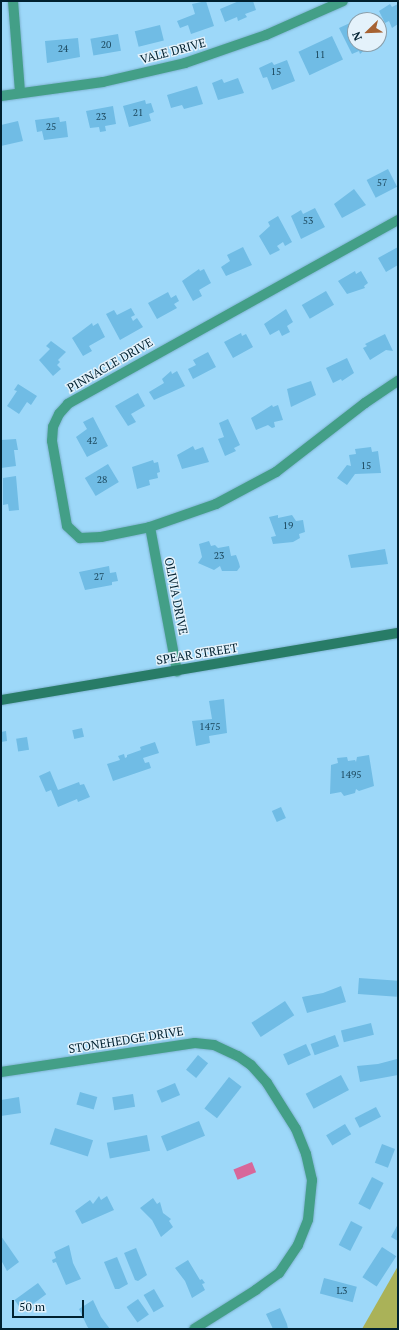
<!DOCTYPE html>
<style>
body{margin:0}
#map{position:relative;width:399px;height:1330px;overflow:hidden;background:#9dd8f9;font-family:"PT Serif",serif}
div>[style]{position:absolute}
.green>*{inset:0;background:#aab258}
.water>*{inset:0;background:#d7679a;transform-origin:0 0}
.building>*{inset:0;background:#70bce5;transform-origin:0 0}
.roads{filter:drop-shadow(0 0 1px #7eb3d1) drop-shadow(0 0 1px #7eb3d1)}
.minor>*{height:10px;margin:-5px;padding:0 5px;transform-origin:5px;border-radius:5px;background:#439f87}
.secondary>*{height:10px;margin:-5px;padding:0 5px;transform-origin:5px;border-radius:5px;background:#287c67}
span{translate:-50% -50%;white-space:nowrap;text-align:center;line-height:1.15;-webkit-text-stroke:3px #e4f2fb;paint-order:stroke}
.number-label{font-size:10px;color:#1c485d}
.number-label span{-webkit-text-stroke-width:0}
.street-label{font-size:12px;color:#002130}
.frame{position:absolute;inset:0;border:2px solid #002130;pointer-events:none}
.north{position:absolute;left:347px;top:12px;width:40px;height:40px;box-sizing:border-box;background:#e4f2fb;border:1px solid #899eaa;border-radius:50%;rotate:247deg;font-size:11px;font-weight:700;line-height:16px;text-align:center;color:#002130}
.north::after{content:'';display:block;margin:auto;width:14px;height:18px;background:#a66232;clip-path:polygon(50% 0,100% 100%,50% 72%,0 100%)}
.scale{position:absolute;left:12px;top:1300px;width:72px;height:18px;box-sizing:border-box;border:2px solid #002130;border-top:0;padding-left:5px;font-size:12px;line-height:14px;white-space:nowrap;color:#002130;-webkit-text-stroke:3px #e4f2fb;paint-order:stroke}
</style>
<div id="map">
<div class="green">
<div style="clip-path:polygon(398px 1266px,398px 1329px,362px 1329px)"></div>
</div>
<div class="water">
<div style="left:252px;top:1162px;width:11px;height:20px;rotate:68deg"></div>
</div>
<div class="building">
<div style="clip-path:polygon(206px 1px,214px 26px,191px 34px,188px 25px,180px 28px,177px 21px,195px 14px,192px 4px)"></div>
<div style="clip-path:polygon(239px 1px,253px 1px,256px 10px,245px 14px,247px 17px,238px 21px,237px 17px,225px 22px,220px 9px)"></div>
<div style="clip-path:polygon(390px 4px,392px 7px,398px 4px,398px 24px,392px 28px,389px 21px,385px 23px,379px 11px)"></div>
<div style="clip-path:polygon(350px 23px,355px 31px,355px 44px,380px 44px,371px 48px,370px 45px,360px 54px,359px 51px,352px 54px,339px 28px)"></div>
<div style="left:160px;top:25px;width:16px;height:26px;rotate:76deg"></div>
<div style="left:118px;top:34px;width:17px;height:28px;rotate:80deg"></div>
<div style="left:332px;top:36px;width:26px;height:37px;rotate:65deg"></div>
<div style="clip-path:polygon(78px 38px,80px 57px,47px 63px,45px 41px)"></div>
<div style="clip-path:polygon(287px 60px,295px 81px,272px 90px,267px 77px,263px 78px,259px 68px,272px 62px,274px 65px)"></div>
<div style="clip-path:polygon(238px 78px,244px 93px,218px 100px,212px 83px,222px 79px,224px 83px)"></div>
<div style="clip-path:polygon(197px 86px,203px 104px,184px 109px,182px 105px,171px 108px,167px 95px)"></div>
<div style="clip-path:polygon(145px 100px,146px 104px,151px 103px,154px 112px,149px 114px,151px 121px,129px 127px,123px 106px)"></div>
<div style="clip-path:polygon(113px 106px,116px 124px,105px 126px,106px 131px,100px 132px,99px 127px,90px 128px,86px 111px)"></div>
<div style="clip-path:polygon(59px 117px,60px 122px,66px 121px,68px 137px,44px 140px,42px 131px,37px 132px,35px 120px)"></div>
<div style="clip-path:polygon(18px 121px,23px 141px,1px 146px,1px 125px)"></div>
<div style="left:388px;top:169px;width:20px;height:24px;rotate:63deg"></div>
<div style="clip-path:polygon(354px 189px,366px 205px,342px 218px,334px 204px)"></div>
<div style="clip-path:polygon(315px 208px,325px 227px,301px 239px,291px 216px,301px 210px,303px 214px)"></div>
<div style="clip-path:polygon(278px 216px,292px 242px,285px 246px,283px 242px,277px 246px,280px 250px,270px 255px,259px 236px,270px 226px,268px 222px)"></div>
<div style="clip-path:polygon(243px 247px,252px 265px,226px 276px,221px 267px,230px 261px,227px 255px)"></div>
<div style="clip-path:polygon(398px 247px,398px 265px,386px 272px,378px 258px)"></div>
<div style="clip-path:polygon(199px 269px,200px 271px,204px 269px,211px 283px,199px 290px,202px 296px,193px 301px,182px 281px)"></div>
<div style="clip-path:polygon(355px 271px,356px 274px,361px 271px,368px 283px,364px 286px,365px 288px,347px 294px,338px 281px)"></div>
<div style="left:326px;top:291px;width:16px;height:28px;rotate:60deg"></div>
<div style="clip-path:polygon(168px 292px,171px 298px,176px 295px,179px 301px,174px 304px,177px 308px,157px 319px,148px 303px)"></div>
<div style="clip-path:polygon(131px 308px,135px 315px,131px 317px,133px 321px,137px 318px,143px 327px,120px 340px,106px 314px,114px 310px,117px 315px)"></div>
<div style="clip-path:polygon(286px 309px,293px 322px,287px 326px,290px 332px,282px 336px,279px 330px,270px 335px,264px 324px)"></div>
<div style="clip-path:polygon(92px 323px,93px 326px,98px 323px,105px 337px,89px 346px,92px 351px,83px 356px,72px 338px)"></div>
<div style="clip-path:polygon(241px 333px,242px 336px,246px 334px,253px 347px,233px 358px,224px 342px)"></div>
<div style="clip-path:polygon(385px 334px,393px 351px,386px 350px,370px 360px,363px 348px,367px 346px,365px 344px)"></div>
<div style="clip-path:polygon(51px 341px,66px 352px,58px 360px,60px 362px,57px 365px,61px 369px,53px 376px,39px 360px,50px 349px,46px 346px)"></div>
<div style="clip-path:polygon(208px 352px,216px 367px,193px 379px,188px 369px,196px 365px,193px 360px)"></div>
<div style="clip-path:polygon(347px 358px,354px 373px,342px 381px,341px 379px,333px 383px,326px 368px)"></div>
<div style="clip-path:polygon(171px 371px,172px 374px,177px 371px,185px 386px,154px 400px,149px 392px,164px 383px,162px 379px)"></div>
<div style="clip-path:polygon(311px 381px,316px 395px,291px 407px,287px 389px)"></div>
<div style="clip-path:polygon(18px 384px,37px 396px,31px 405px,27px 402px,19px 414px,7px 406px,17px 391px,14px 390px)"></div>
<div style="clip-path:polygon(138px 393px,145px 406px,131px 414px,136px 422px,128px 426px,115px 406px)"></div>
<div style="clip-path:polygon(272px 405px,273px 407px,278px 405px,283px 420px,274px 422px,275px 427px,272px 428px,268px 425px,256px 430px,251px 418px)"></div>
<div style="clip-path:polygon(93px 417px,108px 446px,87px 457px,76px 437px,87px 429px,83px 422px)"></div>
<div style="clip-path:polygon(228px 419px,240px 445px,234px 448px,236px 451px,225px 456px,218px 439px,224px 437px,219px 423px)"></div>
<div style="clip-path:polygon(16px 439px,18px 450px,14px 450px,16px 466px,1px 468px,1px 440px)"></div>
<div style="clip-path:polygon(193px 446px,195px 450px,203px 447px,209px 462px,182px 469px,177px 455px)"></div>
<div style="clip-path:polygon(371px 447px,372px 452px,378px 451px,381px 473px,355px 474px,347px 485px,337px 478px,347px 465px,351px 466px,349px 455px,356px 454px,355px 449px)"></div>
<div style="clip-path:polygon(153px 460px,154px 463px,158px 462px,160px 472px,157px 473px,158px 478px,149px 480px,150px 485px,137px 489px,132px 467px)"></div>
<div style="left:108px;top:464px;width:21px;height:27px;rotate:59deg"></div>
<div style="clip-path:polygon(16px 476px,19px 510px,9px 511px,8px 504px,3px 505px,3px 478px)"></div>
<div style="clip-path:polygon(278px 515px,278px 518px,292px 515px,296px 521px,303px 520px,305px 532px,299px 534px,300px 538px,293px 542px,273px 544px,271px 537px,276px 536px,269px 517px)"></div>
<div style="clip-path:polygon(209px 541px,211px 546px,215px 545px,218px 548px,229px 546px,231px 556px,236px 555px,239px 563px,240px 567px,237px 571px,222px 571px,220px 566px,214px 570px,198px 563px,202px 557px,199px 544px)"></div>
<div style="clip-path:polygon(385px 549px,388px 564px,351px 568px,348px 555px)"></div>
<div style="clip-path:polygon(109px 566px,110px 573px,116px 572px,118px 581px,112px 582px,112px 585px,85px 590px,79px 572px)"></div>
<div style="clip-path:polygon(224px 699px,227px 733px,209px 736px,210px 743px,196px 746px,192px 721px,212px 719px,209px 701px)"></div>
<div style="left:82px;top:728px;width:9px;height:10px;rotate:77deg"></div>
<div style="clip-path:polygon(6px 731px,7px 741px,1px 742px,1px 732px)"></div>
<div style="left:27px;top:737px;width:13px;height:11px;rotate:81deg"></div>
<div style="clip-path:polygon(155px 742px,159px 753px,143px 758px,145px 763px,149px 762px,151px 768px,113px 781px,107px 764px,120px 760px,118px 756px,124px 754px,125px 758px,127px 757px,127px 755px,141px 750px,140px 747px)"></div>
<div style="clip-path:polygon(369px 755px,374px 786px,359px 791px,356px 789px,355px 793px,344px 796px,341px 792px,330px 794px,331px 765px,338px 763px,337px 758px,347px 757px,348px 761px,355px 760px,356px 762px,357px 757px)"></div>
<div style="clip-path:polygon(50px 771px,58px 790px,79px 782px,80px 785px,84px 784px,90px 797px,78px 802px,77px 799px,58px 807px,51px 790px,46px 792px,39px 776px)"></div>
<div style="left:281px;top:807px;width:12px;height:10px;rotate:66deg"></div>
<div style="left:359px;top:978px;width:39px;height:16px;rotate:4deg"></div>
<div style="clip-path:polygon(341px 986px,346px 1002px,307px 1013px,302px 997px,323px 993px)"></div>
<div style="left:285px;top:1001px;width:17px;height:40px;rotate:57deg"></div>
<div style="left:371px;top:1023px;width:12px;height:31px;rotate:76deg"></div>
<div style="left:335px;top:1035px;width:12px;height:26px;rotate:70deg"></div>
<div style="left:306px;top:1044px;width:12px;height:25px;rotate:66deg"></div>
<div style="left:198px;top:1055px;width:13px;height:19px;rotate:39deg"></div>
<div style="clip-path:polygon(397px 1059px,398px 1075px,360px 1082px,357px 1066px,378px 1064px)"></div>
<div style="left:341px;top:1075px;width:17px;height:40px;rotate:62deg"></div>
<div style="left:229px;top:1077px;width:16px;height:40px;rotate:38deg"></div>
<div style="left:175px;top:1083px;width:13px;height:20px;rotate:67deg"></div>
<div style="left:80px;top:1092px;width:18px;height:13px;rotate:16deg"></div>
<div style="left:133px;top:1094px;width:13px;height:21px;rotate:81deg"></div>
<div style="clip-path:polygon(19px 1097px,21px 1113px,1px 1116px,1px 1100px)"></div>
<div style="left:376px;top:1107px;width:11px;height:24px;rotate:63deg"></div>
<div style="left:199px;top:1121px;width:16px;height:41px;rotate:68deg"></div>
<div style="left:345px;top:1124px;width:12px;height:22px;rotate:59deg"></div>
<div style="left:55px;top:1128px;width:40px;height:17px;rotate:18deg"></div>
<div style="left:147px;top:1135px;width:16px;height:41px;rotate:79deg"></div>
<div style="left:382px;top:1144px;width:14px;height:20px;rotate:21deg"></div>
<div style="left:372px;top:1177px;width:13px;height:30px;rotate:27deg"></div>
<div style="clip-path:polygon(99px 1196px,101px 1200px,107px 1196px,114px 1210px,82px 1224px,75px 1211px,90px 1200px,93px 1204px)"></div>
<div style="clip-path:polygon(153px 1198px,157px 1204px,160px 1202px,163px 1213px,171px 1219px,169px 1221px,173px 1227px,161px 1237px,152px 1220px,140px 1208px)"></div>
<div style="left:351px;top:1221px;width:13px;height:27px;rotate:27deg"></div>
<div style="clip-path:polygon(398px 1224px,398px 1241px,391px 1237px)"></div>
<div style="clip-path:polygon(1px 1236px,19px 1262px,7px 1271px,1px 1260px)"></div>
<div style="clip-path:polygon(69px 1245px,73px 1263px,81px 1279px,66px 1285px,56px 1262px,53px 1263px,52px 1260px,56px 1258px,54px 1252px)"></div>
<div style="left:382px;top:1247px;width:17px;height:36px;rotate:33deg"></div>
<div style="clip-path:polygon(136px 1248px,147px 1275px,138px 1281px,135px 1280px,124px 1253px)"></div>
<div style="clip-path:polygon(117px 1257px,128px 1284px,119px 1289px,115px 1289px,104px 1262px)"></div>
<div style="clip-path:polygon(188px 1260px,200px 1280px,202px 1279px,205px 1283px,202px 1284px,205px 1290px,192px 1298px,185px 1281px,175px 1268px)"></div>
<div style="left:324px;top:1278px;width:34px;height:16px;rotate:15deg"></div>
<div style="left:38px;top:1283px;width:14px;height:29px;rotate:54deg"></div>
<div style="left:154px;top:1289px;width:20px;height:12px;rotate:60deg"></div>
<div style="left:138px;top:1299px;width:19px;height:14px;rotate:55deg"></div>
<div style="clip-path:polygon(93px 1300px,101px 1317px,110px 1329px,89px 1329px,87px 1326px,79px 1309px)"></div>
<div style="clip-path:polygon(280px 1308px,287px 1324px,288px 1329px,273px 1329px,266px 1314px)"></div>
</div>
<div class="roads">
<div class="minor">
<div style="left:13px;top:1px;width:92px;rotate:85.6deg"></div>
<div style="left:1px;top:96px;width:103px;rotate:-7.8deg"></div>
<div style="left:103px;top:82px;width:84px;rotate:-13deg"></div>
<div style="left:185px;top:63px;width:86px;rotate:-19.1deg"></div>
<div style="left:266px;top:35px;width:84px;rotate:-23.8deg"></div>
<div style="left:398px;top:220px;width:378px;rotate:150.9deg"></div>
<div style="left:68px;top:404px;width:13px;rotate:132deg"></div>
<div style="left:59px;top:414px;width:14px;rotate:115deg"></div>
<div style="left:53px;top:427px;width:14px;rotate:94deg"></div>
<div style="left:52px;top:441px;width:86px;rotate:80deg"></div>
<div style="left:67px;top:526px;width:18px;rotate:43deg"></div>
<div style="left:80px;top:538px;width:21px;rotate:-3deg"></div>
<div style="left:101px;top:537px;width:50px;rotate:-11.5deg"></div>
<div style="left:150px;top:527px;width:70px;rotate:-19.2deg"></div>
<div style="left:216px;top:504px;width:68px;rotate:-28.1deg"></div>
<div style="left:276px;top:472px;width:113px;rotate:-37.8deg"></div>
<div style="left:365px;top:403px;width:40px;rotate:-34deg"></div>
<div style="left:150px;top:527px;width:147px;rotate:79.4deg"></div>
<div style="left:1px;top:1072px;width:196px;rotate:-8.5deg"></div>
<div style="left:195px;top:1043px;width:19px;rotate:6deg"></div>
<div style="left:214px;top:1045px;width:26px;rotate:25deg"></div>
<div style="left:238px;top:1056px;width:16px;rotate:35deg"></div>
<div style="left:251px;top:1065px;width:24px;rotate:48deg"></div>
<div style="left:267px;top:1083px;width:54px;rotate:57.8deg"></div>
<div style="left:296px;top:1129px;width:27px;rotate:68deg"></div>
<div style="left:306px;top:1154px;width:27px;rotate:77deg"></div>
<div style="left:312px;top:1180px;width:40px;rotate:95.7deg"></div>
<div style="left:308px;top:1220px;width:27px;rotate:112deg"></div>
<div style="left:298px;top:1245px;width:34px;rotate:124deg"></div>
<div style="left:279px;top:1273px;width:29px;rotate:144deg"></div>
<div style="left:256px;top:1290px;width:73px;rotate:147.8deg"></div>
</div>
<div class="secondary">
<div style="left:1px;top:700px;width:403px;rotate:-9.6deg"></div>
</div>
</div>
<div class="number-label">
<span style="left:106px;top:45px">20</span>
<span style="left:63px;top:49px">24</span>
<span style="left:320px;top:55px">11</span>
<span style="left:276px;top:72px">15</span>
<span style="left:138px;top:113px">21</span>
<span style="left:101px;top:117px">23</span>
<span style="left:51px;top:127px">25</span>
<span style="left:382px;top:183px">57</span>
<span style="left:308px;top:221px">53</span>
<span style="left:92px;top:441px">42</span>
<span style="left:366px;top:466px">15</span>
<span style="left:102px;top:480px">28</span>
<span style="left:288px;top:526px">19</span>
<span style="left:219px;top:556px">23</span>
<span style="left:99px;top:577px">27</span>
<span style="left:210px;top:727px">1475</span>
<span style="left:351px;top:775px">1495</span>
<span style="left:342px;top:1291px">L3</span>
</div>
<div class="street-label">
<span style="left:173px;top:51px;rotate:-15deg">VALE DRIVE</span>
<span style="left:110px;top:365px;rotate:-30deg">PINNACLE DRIVE</span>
<span style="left:176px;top:596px;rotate:79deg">OLIVIA DRIVE</span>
<span style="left:197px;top:654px;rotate:-9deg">SPEAR STREET</span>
<span style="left:126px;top:1040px;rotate:-9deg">STONEHEDGE DRIVE</span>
</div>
<div class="frame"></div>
<div class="north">N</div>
<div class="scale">50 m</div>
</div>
